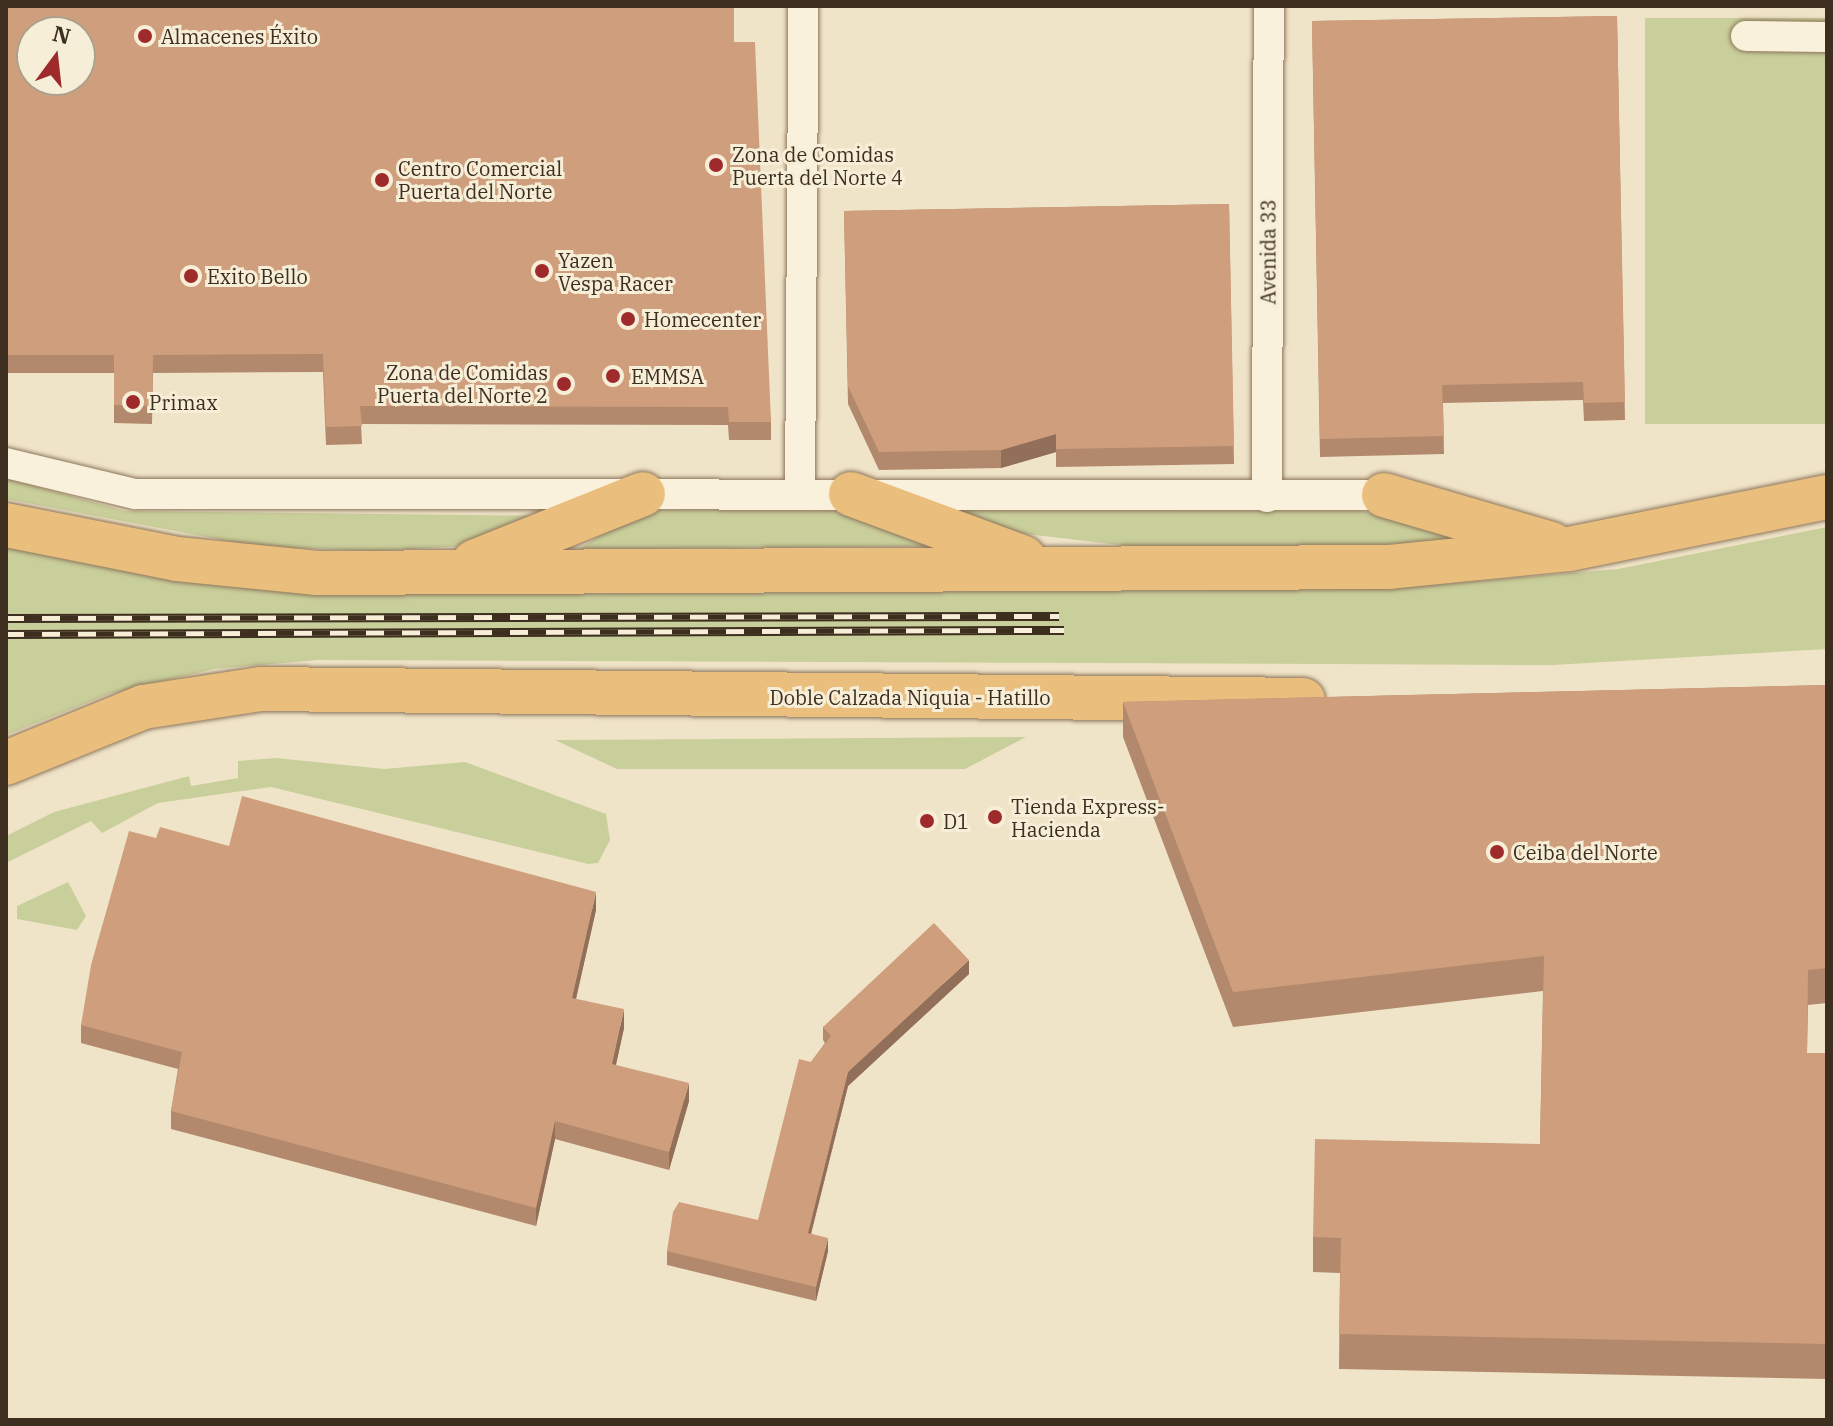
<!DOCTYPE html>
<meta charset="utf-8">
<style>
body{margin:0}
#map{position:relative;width:1833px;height:1426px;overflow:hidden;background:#f0e4c8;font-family:"IBM Plex Serif",serif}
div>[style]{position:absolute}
.green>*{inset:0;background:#c9cf9b;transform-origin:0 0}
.roads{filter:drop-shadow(0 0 2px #8d765c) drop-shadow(0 0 2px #8d765c)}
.minor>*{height:30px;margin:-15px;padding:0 15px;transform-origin:15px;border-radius:15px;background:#faf1dc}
.trunk>*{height:44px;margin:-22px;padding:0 22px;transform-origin:22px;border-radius:22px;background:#eabe7c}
.rail>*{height:9px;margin-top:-4.5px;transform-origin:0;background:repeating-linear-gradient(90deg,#f7eed8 0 18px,#3d2e20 0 36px);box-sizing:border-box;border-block:2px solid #3d2e20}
.wall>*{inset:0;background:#b2896c}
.shaded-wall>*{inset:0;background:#916f58}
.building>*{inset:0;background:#cf9f7d}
.dots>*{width:22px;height:22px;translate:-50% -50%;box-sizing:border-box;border:4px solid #f7eed8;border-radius:50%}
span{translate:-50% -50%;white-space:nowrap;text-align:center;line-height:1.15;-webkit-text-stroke:6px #f7eed8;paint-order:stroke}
.poi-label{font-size:20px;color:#3d2e20}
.left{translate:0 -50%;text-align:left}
.right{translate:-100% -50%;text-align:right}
.street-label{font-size:20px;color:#3d2e20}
.frame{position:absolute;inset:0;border:8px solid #3d2e20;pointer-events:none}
.north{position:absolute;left:16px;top:16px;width:80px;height:80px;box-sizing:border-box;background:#f7eed8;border:2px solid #ada18e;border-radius:50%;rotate:15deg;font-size:22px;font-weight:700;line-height:32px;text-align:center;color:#3d2e20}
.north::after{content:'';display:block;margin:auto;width:28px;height:36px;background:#9e2a2b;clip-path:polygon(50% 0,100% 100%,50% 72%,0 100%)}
</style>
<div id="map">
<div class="green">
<div style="left:1827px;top:18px;width:406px;height:182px;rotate:90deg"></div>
<div style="clip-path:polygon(6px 478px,125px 511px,564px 516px,498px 544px,377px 551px,260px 547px,6px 499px)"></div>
<div style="clip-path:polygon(858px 508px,949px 546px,578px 549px,642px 510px)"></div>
<div style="clip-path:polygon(944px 509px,1361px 511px,1495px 540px,1406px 549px,1154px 549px,1010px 532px)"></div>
<div style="clip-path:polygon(1827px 527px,1827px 649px,1553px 665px,318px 660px,214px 669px,109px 694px,6px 735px,6px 545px,248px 586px,492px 594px,1384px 589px,1618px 569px)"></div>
<div style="clip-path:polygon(1026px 737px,965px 769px,617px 769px,555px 740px)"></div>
<div style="clip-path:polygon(276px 758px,384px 769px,465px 762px,606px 814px,610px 840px,598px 863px,588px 864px,271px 787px,158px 803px,102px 833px,91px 821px,6px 863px,6px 836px,54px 812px,189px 776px,191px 786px,238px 778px,238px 761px)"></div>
<div style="clip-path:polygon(68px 882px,86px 916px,77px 930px,17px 919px,17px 906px)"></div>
</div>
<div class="roads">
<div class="minor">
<div style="left:1746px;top:36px;width:81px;rotate:0.7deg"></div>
<div style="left:6px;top:463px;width:133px;rotate:13.5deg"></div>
<div style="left:135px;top:494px;width:1249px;rotate:0.05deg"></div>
<div style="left:800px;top:494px;width:488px;rotate:-89.6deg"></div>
<div style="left:1267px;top:497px;width:491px;rotate:-89.8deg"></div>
</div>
<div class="trunk">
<div style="left:851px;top:494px;width:184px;rotate:20.3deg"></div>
<div style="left:1384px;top:495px;width:175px;rotate:16.3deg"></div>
<div style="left:6px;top:525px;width:174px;rotate:11.2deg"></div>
<div style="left:177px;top:559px;width:141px;rotate:5.7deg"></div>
<div style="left:317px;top:573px;width:1072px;rotate:-0.32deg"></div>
<div style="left:1389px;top:567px;width:181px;rotate:-5.7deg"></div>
<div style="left:1569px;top:549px;width:263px;rotate:-11.4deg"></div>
<div style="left:474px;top:562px;width:182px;rotate:-21.9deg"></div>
<div style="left:6px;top:763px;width:148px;rotate:-22.2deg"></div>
<div style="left:143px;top:707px;width:119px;rotate:-8.7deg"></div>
<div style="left:261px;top:689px;width:1042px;rotate:0.6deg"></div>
</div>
</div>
<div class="rail">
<div style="left:6px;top:618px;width:1053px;rotate:-0.11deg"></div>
<div style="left:6px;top:634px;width:1058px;rotate:-0.22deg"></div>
</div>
<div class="wall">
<div style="clip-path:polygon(6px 6px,734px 42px,771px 422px,771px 440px,729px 440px,728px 425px,361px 424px,362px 444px,326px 445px,323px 372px,153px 373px,152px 424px,114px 423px,114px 373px,6px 373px)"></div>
<div style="clip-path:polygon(1617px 16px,1625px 420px,1584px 421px,1583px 400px,1443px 403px,1444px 454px,1320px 457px,1312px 21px)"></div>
<div style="clip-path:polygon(1229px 204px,1234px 464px,1056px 467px,1056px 452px,1001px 468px,879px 470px,848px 404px,844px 211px)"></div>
<div style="clip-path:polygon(1827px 685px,1827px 1003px,1808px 1005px,1807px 1053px,1827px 1053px,1827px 1379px,1339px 1369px,1340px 1273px,1313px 1272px,1313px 1237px,1540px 1144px,1543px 991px,1233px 1027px,1123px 737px,1123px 702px)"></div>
<div style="clip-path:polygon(156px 838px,229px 846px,596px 910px,576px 999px,624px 1028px,616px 1065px,689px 1101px,669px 1170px,555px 1139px,536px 1226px,171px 1129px,171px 1111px,178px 1069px,81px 1043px,81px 1025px)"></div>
<div style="clip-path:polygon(969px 974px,848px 1086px,811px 1233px,828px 1251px,816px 1301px,667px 1265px,667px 1251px,758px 1220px,811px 1062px,825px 1043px,823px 1040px,823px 1027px)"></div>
</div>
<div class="shaded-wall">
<div style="clip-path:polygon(1056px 434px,1056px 452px,1001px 468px,1001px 450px)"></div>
<div style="clip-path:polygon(596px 892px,596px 910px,572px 1016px,572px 998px)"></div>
<div style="clip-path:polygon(969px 960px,969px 974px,848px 1086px,808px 1246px,808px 1233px,848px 1072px)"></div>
<div style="clip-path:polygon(624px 1009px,624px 1028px,612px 1082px,612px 1064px)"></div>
<div style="clip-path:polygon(689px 1083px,689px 1101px,669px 1170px,669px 1152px)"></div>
<div style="clip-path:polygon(555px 1121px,555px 1139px,536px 1226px,536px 1208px)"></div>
<div style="clip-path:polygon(828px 1238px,828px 1251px,816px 1301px,816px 1287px)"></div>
</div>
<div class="building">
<div style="clip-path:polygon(evenodd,6px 6px,734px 6px,734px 42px,755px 42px,771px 422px,729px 422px,728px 407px,360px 406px,362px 426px,326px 427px,323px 354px,153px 355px,152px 406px,114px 405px,114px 355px,6px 355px,6px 6px,32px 32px,80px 32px,80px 80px,32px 80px,32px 32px)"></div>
<div style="clip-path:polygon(1617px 16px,1625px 402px,1584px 403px,1583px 382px,1442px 385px,1444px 436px,1320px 439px,1312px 21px)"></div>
<div style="clip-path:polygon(1229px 204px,1234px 446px,1056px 449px,1056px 434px,1001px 450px,879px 452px,848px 386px,844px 211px)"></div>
<div style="clip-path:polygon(1827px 685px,1827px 968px,1808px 970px,1807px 1053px,1827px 1053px,1827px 1344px,1339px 1334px,1341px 1238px,1313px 1237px,1315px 1139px,1540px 1144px,1544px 956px,1233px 992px,1123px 702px)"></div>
<div style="clip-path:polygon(242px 796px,596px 892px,572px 998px,624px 1009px,612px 1064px,689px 1083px,669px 1152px,555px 1121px,536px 1208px,171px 1111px,182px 1052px,81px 1025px,91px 965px,129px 831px,156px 838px,160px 827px,229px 846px)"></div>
<div style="clip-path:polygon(934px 923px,969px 960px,848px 1072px,808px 1233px,828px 1238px,816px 1287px,667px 1251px,673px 1212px,679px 1202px,758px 1220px,799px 1059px,811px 1062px,831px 1036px,823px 1027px)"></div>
</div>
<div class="dots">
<div style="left:145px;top:36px;background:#9e2a2b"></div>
<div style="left:716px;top:165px;background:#9e2a2b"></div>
<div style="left:382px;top:180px;background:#9e2a2b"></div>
<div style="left:542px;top:271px;background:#9e2a2b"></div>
<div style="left:191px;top:276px;background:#9e2a2b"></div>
<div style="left:628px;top:319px;background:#9e2a2b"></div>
<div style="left:613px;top:376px;background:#9e2a2b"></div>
<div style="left:564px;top:384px;background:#9e2a2b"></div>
<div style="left:133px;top:402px;background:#9e2a2b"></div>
<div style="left:995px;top:817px;background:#9e2a2b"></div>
<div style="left:927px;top:821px;background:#9e2a2b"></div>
<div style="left:1497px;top:852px;background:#9e2a2b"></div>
</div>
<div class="poi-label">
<span class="left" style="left:161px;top:36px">Almacenes Éxito</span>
<span class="left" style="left:732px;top:166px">Zona de Comidas<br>Puerta del Norte 4</span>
<span class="left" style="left:398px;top:180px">Centro Comercial<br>Puerta del Norte</span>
<span class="left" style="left:558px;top:272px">Yazen<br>Vespa Racer</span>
<span class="left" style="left:207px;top:276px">Exito Bello</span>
<span class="left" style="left:644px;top:319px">Homecenter</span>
<span class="right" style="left:548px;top:384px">Zona de Comidas<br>Puerta del Norte 2</span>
<span class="left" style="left:631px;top:376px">EMMSA</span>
<span class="left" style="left:149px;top:402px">Primax</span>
<span class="left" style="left:1011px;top:818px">Tienda Express-<br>Hacienda</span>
<span class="left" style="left:943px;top:821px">D1</span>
<span class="left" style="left:1513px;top:852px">Ceiba del Norte</span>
</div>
<div class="street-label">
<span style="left:1268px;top:252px;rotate:-90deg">Avenida 33</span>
<span style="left:910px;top:697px">Doble Calzada Niquia - Hatillo</span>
</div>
<div class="frame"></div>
<div class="north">N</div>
</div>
